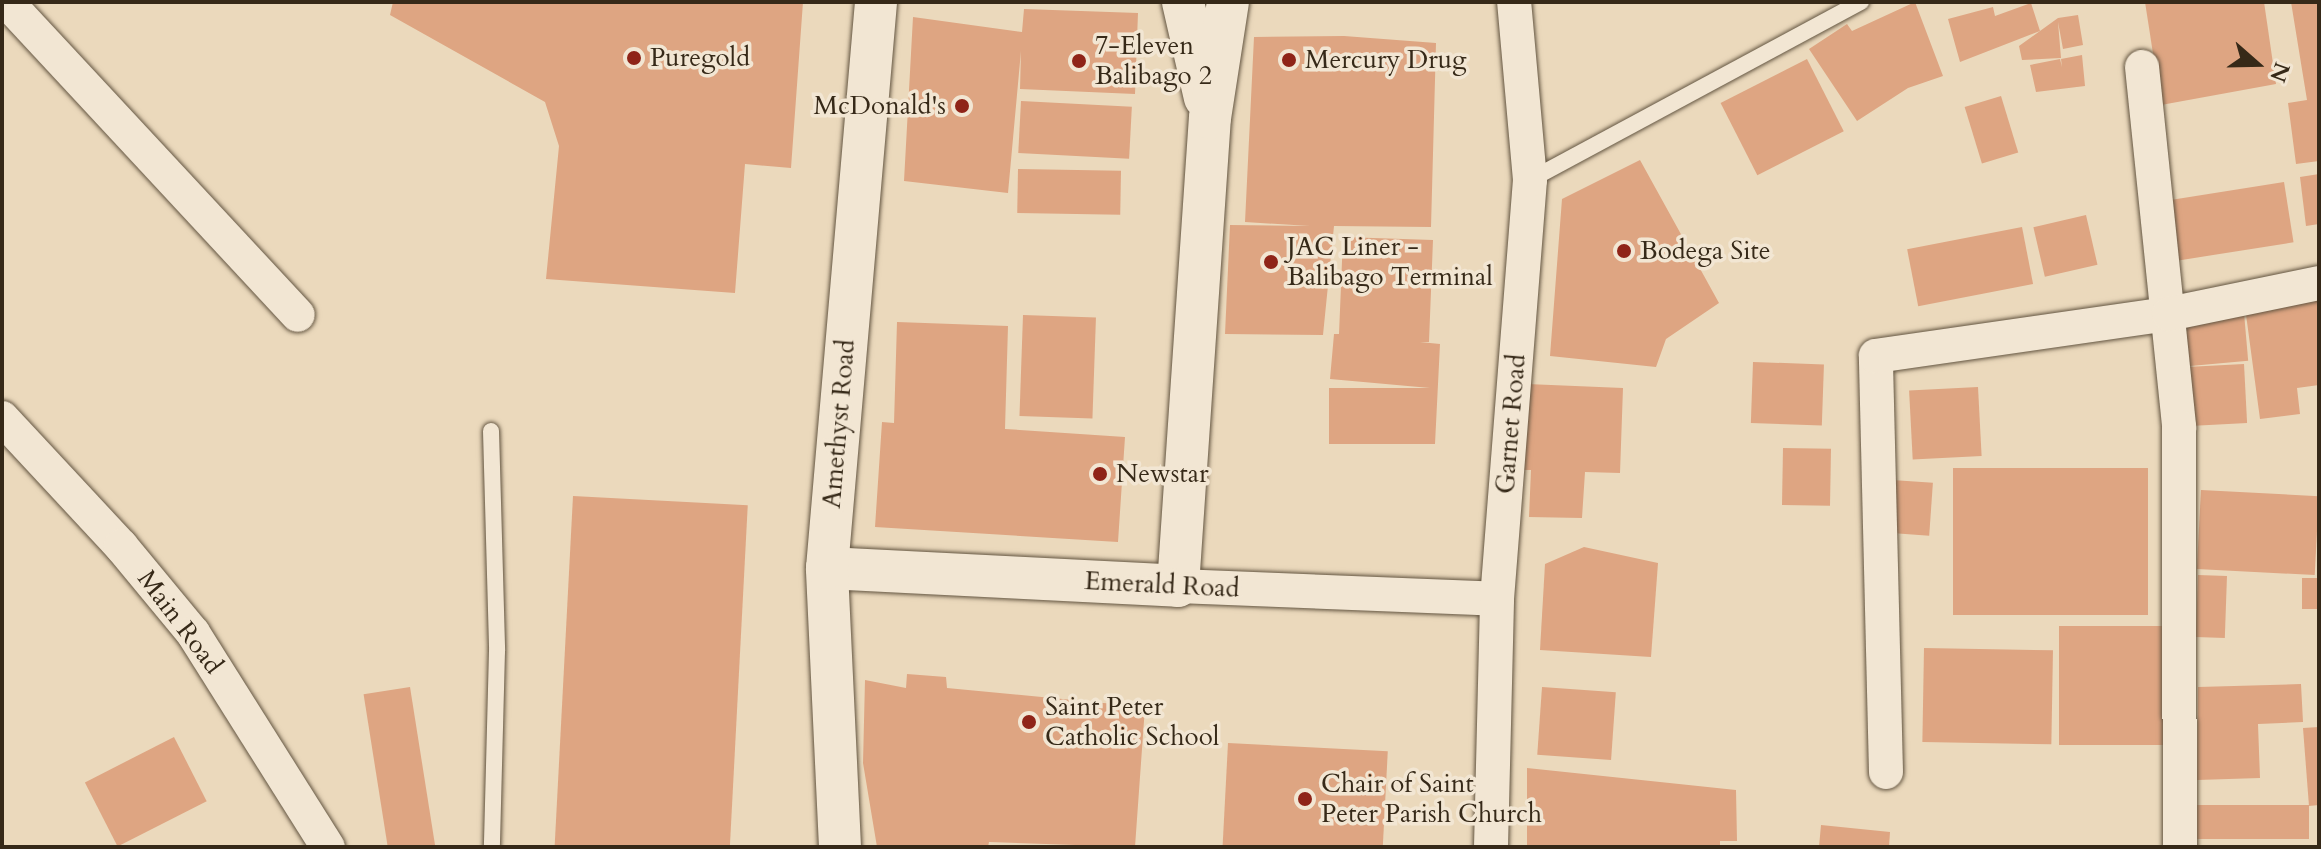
<!DOCTYPE html>
<style>
body{margin:0}
#map{position:relative;width:2321px;height:849px;overflow:hidden;background:#ebd9bc;font-family:Cardo,serif}
div>[style]{position:absolute}
.building>*{inset:0;background:#dea582;transform-origin:0 0}
.roads{filter:drop-shadow(0 0 2px #635541) drop-shadow(0 0 2px #635541)}
.service>*{height:16px;margin:-8px;padding:0 8px;transform-origin:8px;border-radius:8px;background:#f2e6d3}
.minor>*{height:34px;margin:-17px;padding:0 17px;transform-origin:17px;border-radius:17px;background:#f2e6d3}
.tertiary>*{height:42px;margin:-21px;padding:0 21px;transform-origin:21px;border-radius:21px;background:#f2e6d3}
.dots>*{width:22px;height:22px;translate:-50% -50%;box-sizing:border-box;border:4px solid #f2e6d3;border-radius:50%}
span{translate:-50% -50%;white-space:nowrap;text-align:center;line-height:1.15;-webkit-text-stroke:7px #f2e6d3;paint-order:stroke}
.poi-label{font-size:26px;color:#362918}
.left{translate:0 -50%;text-align:left}
.right{translate:-100% -50%;text-align:right}
.street-label{font-size:26px;color:#362918}
.frame{position:absolute;inset:0;border:4px solid #362918;pointer-events:none}
.north{position:absolute;left:2217px;top:24px;width:80px;height:80px;-webkit-text-stroke:6px #f2e6d3;paint-order:stroke;rotate:110deg;font-size:22px;font-weight:700;line-height:32px;text-align:center;color:#362918}
.north::after{content:'';display:block;margin:auto;width:28px;height:36px;background:#362918;clip-path:polygon(50% 0,100% 100%,50% 72%,0 100%)}
</style>
<div id="map">
<div class="building">
<div style="clip-path:polygon(393px 2px,803px 2px,791px 168px,745px 164px,735px 293px,546px 279px,559px 146px,545px 102px,390px 15px)"></div>
<div style="clip-path:polygon(1915px 2px,1943px 76px,1908px 88px,1857px 121px,1809px 49px,1847px 24px,1852px 31px)"></div>
<div style="clip-path:polygon(2145px 2px,2264px 2px,2276px 84px,2161px 105px)"></div>
<div style="clip-path:polygon(2291px 2px,2319px 2px,2319px 161px,2296px 164px,2288px 103px,2307px 100px)"></div>
<div style="clip-path:polygon(2031px 3px,2040px 31px,1960px 62px,1948px 19px,1993px 7px,1995px 16px)"></div>
<div style="clip-path:polygon(1024px 9px,1138px 13px,1135px 94px,1020px 89px,1021px 51px,1008px 193px,904px 181px,913px 17px,1022px 32px)"></div>
<div style="clip-path:polygon(2078px 15px,2083px 45px,2063px 49px,2058px 22px,2061px 58px,2022px 60px,2019px 46px,2058px 18px)"></div>
<div style="clip-path:polygon(1344px 36px,1436px 43px,1431px 227px,1334px 226px,1323px 335px,1225px 334px,1230px 225px,1310px 226px,1245px 222px,1254px 37px)"></div>
<div style="clip-path:polygon(2082px 55px,2085px 86px,2036px 92px,2030px 65px,2060px 59px,2062px 67px,2061px 59px)"></div>
<div style="left:1807px;top:59px;width:81px;height:97px;rotate:63deg"></div>
<div style="left:2001px;top:96px;width:59px;height:38px;rotate:73deg"></div>
<div style="left:1021px;top:101px;width:111px;height:52px;rotate:3deg"></div>
<div style="clip-path:polygon(1640px 160px,1719px 303px,1666px 339px,1656px 367px,1550px 356px,1562px 199px)"></div>
<div style="left:1018px;top:169px;width:103px;height:44px;rotate:1deg"></div>
<div style="clip-path:polygon(2319px 174px,2319px 224px,2306px 226px,2300px 177px)"></div>
<div style="left:2284px;top:182px;width:61px;height:118px;rotate:81deg"></div>
<div style="left:2086px;top:215px;width:51px;height:54px;rotate:77deg"></div>
<div style="left:2022px;top:227px;width:58px;height:117px;rotate:79deg"></div>
<div style="clip-path:polygon(1343px 237px,1433px 240px,1429px 342px,1420px 342px,1440px 344px,1435px 444px,1329px 444px,1329px 388px,1430px 388px,1330px 379px,1334px 334px,1339px 334px)"></div>
<div style="clip-path:polygon(2319px 296px,2319px 385px,2297px 388px,2300px 414px,2260px 419px,2245px 307px)"></div>
<div style="left:2244px;top:313px;width:48px;height:61px;rotate:85deg"></div>
<div style="left:1023px;top:315px;width:73px;height:101px;rotate:2deg"></div>
<div style="clip-path:polygon(897px 322px,1008px 326px,1005px 429px,1125px 437px,1118px 542px,875px 527px,882px 422px,894px 423px)"></div>
<div style="left:1753px;top:362px;width:71px;height:61px;rotate:2deg"></div>
<div style="left:2244px;top:364px;width:59px;height:62px;rotate:87deg"></div>
<div style="clip-path:polygon(1527px 384px,1623px 388px,1620px 473px,1585px 472px,1582px 518px,1529px 517px,1531px 470px,1524px 470px)"></div>
<div style="left:1978px;top:387px;width:69px;height:69px;rotate:87deg"></div>
<div style="left:1783px;top:448px;width:48px;height:57px;rotate:1deg"></div>
<div style="left:1953px;top:468px;width:195px;height:147px"></div>
<div style="left:1892px;top:480px;width:41px;height:53px;rotate:4deg"></div>
<div style="left:2201px;top:490px;width:118px;height:79px;rotate:3deg"></div>
<div style="left:573px;top:496px;width:175px;height:351px;rotate:3deg"></div>
<div style="clip-path:polygon(1584px 547px,1658px 563px,1651px 657px,1540px 650px,1545px 564px)"></div>
<div style="left:2198px;top:575px;width:29px;height:62px;rotate:2deg"></div>
<div style="left:2319px;top:578px;width:31px;height:17px;rotate:90deg"></div>
<div style="left:2059px;top:626px;width:105px;height:119px"></div>
<div style="left:1924px;top:648px;width:129px;height:94px;rotate:1deg"></div>
<div style="clip-path:polygon(907px 674px,946px 677px,947px 688px,1145px 707px,1135px 847px,989px 842px,988px 847px,877px 847px,863px 763px,865px 680px,906px 688px)"></div>
<div style="clip-path:polygon(2301px 684px,2303px 722px,2258px 724px,2260px 778px,2197px 780px,2198px 687px)"></div>
<div style="left:410px;top:687px;width:162px;height:47px;rotate:81deg"></div>
<div style="left:1542px;top:687px;width:74px;height:68px;rotate:4deg"></div>
<div style="clip-path:polygon(2319px 727px,2319px 805px,2309px 806px,2303px 728px)"></div>
<div style="left:174px;top:737px;width:72px;height:100px;rotate:63deg"></div>
<div style="left:1228px;top:743px;width:160px;height:104px;rotate:3deg"></div>
<div style="clip-path:polygon(1527px 768px,1736px 790px,1737px 841px,1720px 841px,1720px 847px,1527px 847px)"></div>
<div style="left:2309px;top:805px;width:34px;height:125px;rotate:90deg"></div>
<div style="clip-path:polygon(1821px 825px,1890px 832px,1889px 847px,1819px 847px)"></div>
</div>
<div class="roads">
<div class="service">
<div style="left:1530px;top:180px;width:376px;rotate:-28.3deg"></div>
<div style="left:491px;top:431px;width:220px;rotate:88.4deg"></div>
<div style="left:497px;top:651px;width:196px;rotate:91.5deg"></div>
</div>
<div class="minor">
<div style="left:7px;top:2px;width:427px;rotate:47.1deg"></div>
<div style="left:2142px;top:67px;width:362px;rotate:84.1deg"></div>
<div style="left:2179px;top:427px;width:420px;rotate:89.9deg"></div>
<div style="left:2px;top:418px;width:175px;rotate:47.1deg"></div>
<div style="left:121px;top:546px;width:113px;rotate:50.4deg"></div>
<div style="left:193px;top:633px;width:253px;rotate:57.8deg"></div>
<div style="left:1178px;top:586px;width:319px;rotate:2.3deg"></div>
<div style="left:1886px;top:772px;width:416px;rotate:-91.4deg"></div>
<div style="left:1876px;top:356px;width:296px;rotate:-8.2deg"></div>
<div style="left:2169px;top:314px;width:153px;rotate:-11.7deg"></div>
<div style="left:1491px;top:847px;width:248px;rotate:-88.6deg"></div>
<div style="left:1497px;top:599px;width:420px;rotate:-85.5deg"></div>
<div style="left:1530px;top:180px;width:179px;rotate:-95.1deg"></div>
</div>
<div class="tertiary">
<div style="left:1183px;top:2px;width:98px;rotate:77.1deg"></div>
<div style="left:827px;top:568px;width:351px;rotate:2.9deg"></div>
<div style="left:1178px;top:586px;width:469px;rotate:-86.1deg"></div>
<div style="left:1210px;top:118px;width:117px;rotate:-81.2deg"></div>
<div style="left:840px;top:847px;width:279px;rotate:-92.7deg"></div>
<div style="left:827px;top:568px;width:568px;rotate:-85.05deg"></div>
</div>
</div>
<div class="dots">
<div style="left:634px;top:58px;background:#8f2418"></div>
<div style="left:1289px;top:60px;background:#8f2418"></div>
<div style="left:1079px;top:61px;background:#8f2418"></div>
<div style="left:962px;top:106px;background:#8f2418"></div>
<div style="left:1624px;top:251px;background:#8f2418"></div>
<div style="left:1271px;top:262px;background:#8f2418"></div>
<div style="left:1100px;top:474px;background:#8f2418"></div>
<div style="left:1029px;top:722px;background:#8f2418"></div>
<div style="left:1305px;top:799px;background:#8f2418"></div>
</div>
<div class="poi-label">
<span class="left" style="left:1095px;top:61px">7-Eleven<br>Balibago 2</span>
<span class="left" style="left:650px;top:58px">Puregold</span>
<span class="left" style="left:1305px;top:60px">Mercury Drug</span>
<span class="right" style="left:946px;top:106px">McDonald's</span>
<span class="left" style="left:1287px;top:262px">JAC Liner -<br>Balibago Terminal</span>
<span class="left" style="left:1640px;top:251px">Bodega Site</span>
<span class="left" style="left:1116px;top:474px">Newstar</span>
<span class="left" style="left:1045px;top:722px">Saint Peter<br>Catholic School</span>
<span class="left" style="left:1321px;top:799px">Chair of Saint<br>Peter Parish Church</span>
</div>
<div class="street-label">
<span style="left:839px;top:424px;rotate:-85deg">Amethyst Road</span>
<span style="left:1511px;top:424px;rotate:-85deg">Garnet Road</span>
<span style="left:1162px;top:585px;rotate:3deg">Emerald Road</span>
<span style="left:180px;top:622px;rotate:53deg">Main Road</span>
</div>
<div class="frame"></div>
<div class="north">N</div>
</div>
